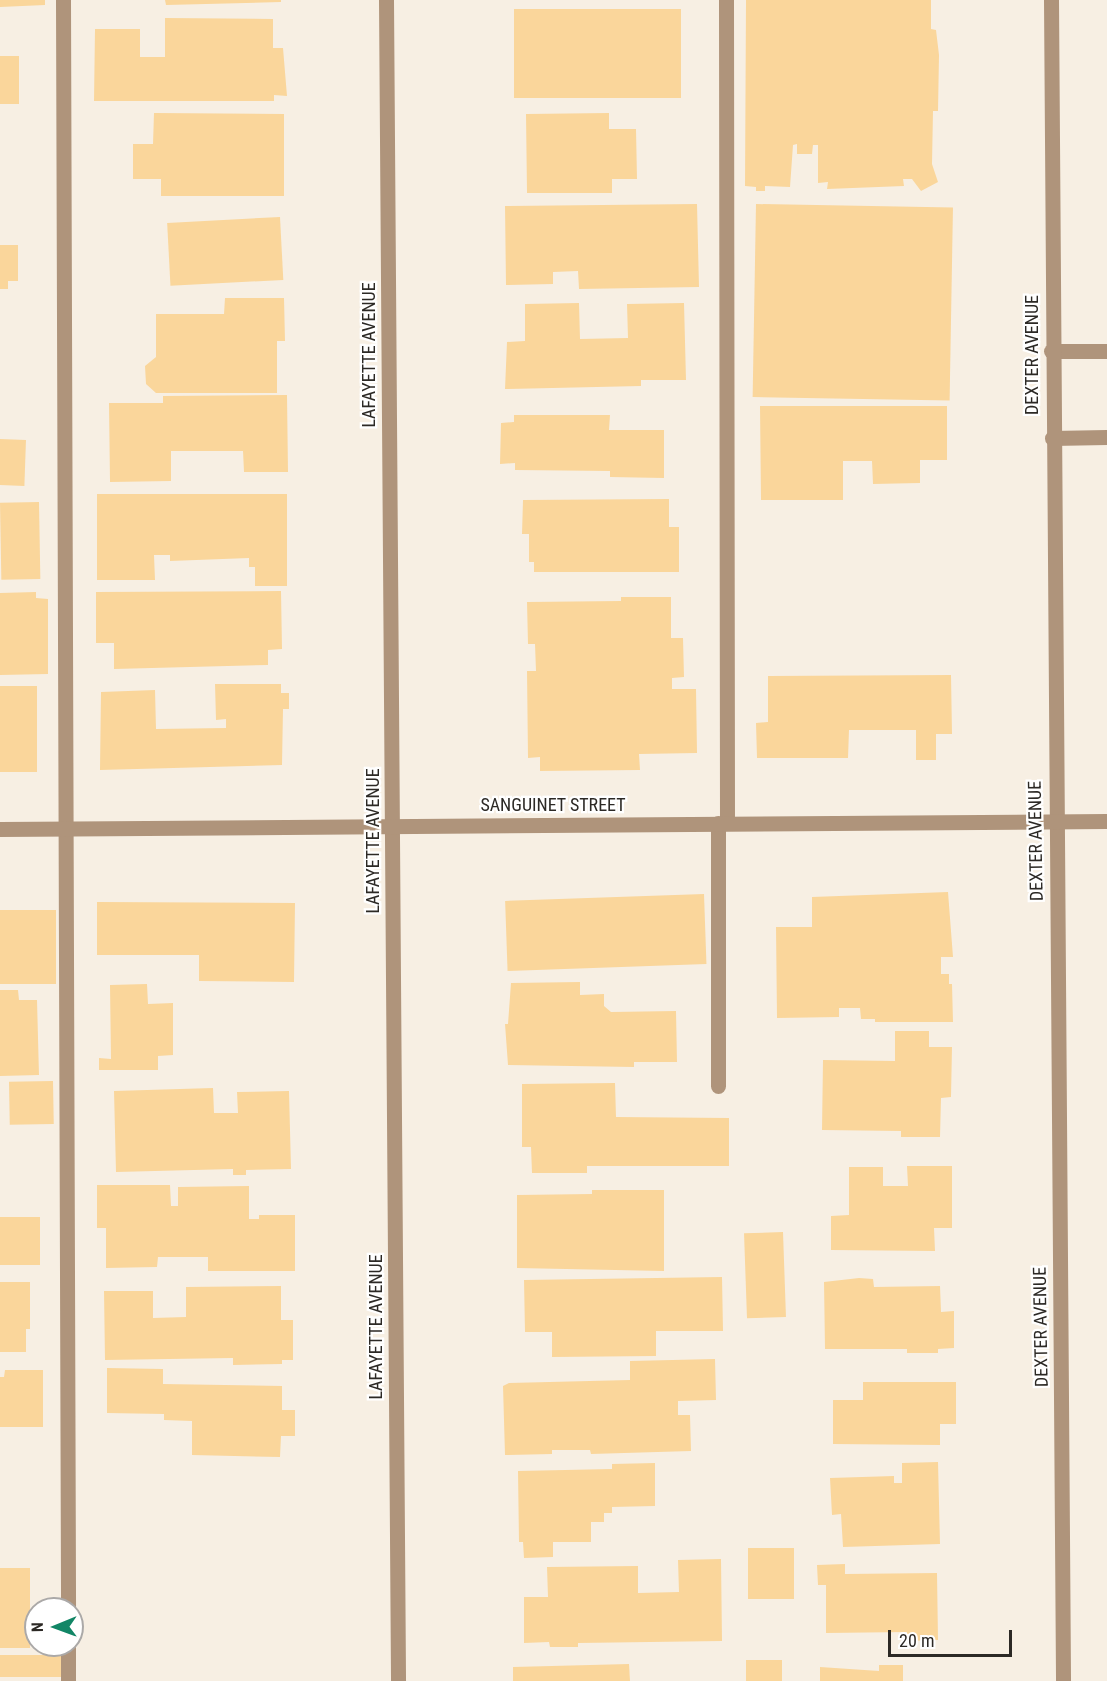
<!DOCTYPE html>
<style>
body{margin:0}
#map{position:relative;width:1107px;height:1681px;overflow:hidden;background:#f7efe3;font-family:"Roboto Condensed",sans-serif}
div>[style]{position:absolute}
.building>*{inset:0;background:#fad69b;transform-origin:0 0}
.service>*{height:15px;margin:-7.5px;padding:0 7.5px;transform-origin:7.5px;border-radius:7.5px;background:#af947b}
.minor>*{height:15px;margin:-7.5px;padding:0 7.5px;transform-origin:7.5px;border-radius:7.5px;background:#af947b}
span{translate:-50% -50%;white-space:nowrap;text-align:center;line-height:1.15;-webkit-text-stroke:4.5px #fff;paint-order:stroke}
.street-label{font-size:18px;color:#2c2925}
.north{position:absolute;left:24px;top:1597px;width:60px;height:60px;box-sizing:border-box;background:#fff;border:2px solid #aba9a8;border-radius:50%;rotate:269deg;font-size:16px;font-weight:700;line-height:24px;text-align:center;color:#2c2925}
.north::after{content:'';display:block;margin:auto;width:21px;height:27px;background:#128666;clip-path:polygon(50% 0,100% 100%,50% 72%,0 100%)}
.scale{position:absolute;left:888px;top:1630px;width:124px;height:27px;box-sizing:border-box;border:3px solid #2c2925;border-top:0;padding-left:8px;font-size:18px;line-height:21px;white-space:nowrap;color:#2c2925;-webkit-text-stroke:4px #fff;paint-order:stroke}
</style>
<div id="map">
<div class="building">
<div style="clip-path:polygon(0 0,45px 0,45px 5px,0 7px)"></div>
<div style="clip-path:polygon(165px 0,281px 0,281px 2px,166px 5px)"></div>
<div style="clip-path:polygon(746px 0,931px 0,931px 29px,936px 30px,939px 55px,938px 111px,933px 111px,932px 164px,938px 182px,921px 191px,912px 179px,903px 179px,904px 186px,827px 189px,828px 182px,818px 183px,818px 145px,813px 145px,812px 154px,797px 154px,797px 144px,793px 145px,790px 187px,765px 186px,765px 191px,756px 191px,756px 187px,745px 186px)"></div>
<div style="left:681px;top:9px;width:89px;height:167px;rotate:90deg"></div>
<div style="clip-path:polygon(165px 18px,273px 19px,273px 48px,283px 48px,287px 96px,274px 95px,274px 101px,94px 101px,95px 29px,140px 29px,140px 57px,165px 57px)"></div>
<div style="left:0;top:56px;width:19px;height:48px"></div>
<div style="clip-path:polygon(154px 113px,284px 114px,284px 196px,161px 196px,161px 179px,133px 179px,133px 144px,153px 144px)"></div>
<div style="clip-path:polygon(609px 113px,609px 129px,636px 129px,637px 179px,612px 179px,612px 193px,527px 193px,526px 114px)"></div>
<div style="clip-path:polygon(697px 204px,699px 287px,579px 289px,578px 271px,553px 272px,553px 284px,506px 285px,505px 206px)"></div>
<div style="left:756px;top:204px;width:197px;height:193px;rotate:1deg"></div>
<div style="left:280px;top:217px;width:63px;height:113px;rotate:87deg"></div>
<div style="clip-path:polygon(0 245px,18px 245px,18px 281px,8px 281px,8px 289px,0 289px)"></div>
<div style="clip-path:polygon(225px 298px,284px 298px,285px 341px,277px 341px,277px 393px,156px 393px,146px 384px,145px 366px,156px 357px,156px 314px,224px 314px)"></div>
<div style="clip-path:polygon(579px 303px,580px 339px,628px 338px,627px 304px,684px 303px,686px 380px,641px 380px,641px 386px,505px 389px,507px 342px,525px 341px,525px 304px)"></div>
<div style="clip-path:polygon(287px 395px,288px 472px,244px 472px,243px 451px,171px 451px,171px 481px,110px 482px,109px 403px,163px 403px,163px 396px)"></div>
<div style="clip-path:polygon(760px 406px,947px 406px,947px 460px,920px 460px,920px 483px,873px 484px,872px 461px,843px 461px,843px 500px,761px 500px)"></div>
<div style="clip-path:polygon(514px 415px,610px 415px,609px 430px,664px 430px,664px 478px,610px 477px,610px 471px,515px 470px,515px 463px,500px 464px,501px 423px,514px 422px)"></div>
<div style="left:0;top:439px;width:26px;height:46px;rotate:2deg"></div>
<div style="clip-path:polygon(97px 494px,287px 494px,287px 586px,255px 586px,255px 567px,249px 567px,249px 558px,170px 561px,170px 555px,154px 555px,155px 580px,97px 580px)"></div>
<div style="clip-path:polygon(669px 499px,669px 527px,679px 527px,679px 572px,534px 572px,534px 562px,529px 562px,529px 534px,522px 534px,523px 500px)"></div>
<div style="left:39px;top:502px;width:77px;height:39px;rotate:89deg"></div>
<div style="clip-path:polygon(281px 591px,282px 649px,268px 650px,268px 665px,114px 669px,114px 643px,96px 643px,96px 592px)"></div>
<div style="clip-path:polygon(36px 592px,36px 598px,48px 599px,48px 674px,0 675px,0 593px)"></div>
<div style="clip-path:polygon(621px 597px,671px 597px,671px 638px,683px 638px,684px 677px,672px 678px,672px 689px,696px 689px,697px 753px,639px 754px,640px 770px,540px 771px,540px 757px,528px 758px,527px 671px,536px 671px,535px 644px,528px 644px,527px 602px,621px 601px)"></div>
<div style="clip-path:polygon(951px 675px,952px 734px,936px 734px,936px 760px,916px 760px,916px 730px,849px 730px,848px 758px,757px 758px,756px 723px,768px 722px,768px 676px)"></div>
<div style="clip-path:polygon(215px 684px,281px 684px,281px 693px,289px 693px,289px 709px,283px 709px,282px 765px,100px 770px,101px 692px,155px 690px,156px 729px,226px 728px,226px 719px,216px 720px)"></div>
<div style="left:37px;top:686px;width:86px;height:37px;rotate:90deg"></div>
<div style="clip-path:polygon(948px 892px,953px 957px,941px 957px,941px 974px,949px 974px,949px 984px,952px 984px,953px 1022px,875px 1022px,875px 1019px,861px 1019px,860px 1008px,839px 1008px,839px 1017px,777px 1018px,776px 927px,812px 927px,812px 897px)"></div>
<div style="left:704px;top:894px;width:70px;height:199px;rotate:88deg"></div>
<div style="clip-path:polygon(97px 902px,295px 903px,294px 982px,199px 981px,199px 955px,97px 955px)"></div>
<div style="left:0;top:910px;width:56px;height:74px"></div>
<div style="clip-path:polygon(580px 982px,580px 995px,604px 994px,604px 1006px,611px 1012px,676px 1011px,677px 1062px,634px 1062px,634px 1067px,508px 1065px,505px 1024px,508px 1024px,511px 983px)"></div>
<div style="clip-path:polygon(147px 984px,148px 1004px,173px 1003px,173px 1055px,158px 1056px,158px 1070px,99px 1070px,99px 1058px,111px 1059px,110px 985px)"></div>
<div style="clip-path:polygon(0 990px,18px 990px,19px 1000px,37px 1000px,39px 1075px,0 1076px)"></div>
<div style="clip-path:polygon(895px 1031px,929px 1031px,929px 1047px,952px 1047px,951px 1097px,941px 1098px,940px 1137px,901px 1137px,901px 1131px,822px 1130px,823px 1060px,895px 1061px)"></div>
<div style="left:53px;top:1081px;width:43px;height:44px;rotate:89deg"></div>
<div style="clip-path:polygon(615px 1083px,616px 1117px,729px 1118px,729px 1166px,587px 1166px,587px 1173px,532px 1173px,531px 1147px,522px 1147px,522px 1084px)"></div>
<div style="clip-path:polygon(213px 1088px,214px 1113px,238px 1113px,237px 1092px,289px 1091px,291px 1169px,246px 1170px,246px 1175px,233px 1175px,233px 1169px,116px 1172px,114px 1091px)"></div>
<div style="clip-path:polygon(907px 1166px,952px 1166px,952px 1228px,934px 1228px,935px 1251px,831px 1250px,831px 1216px,849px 1215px,849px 1167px,883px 1167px,883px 1186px,908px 1186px)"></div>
<div style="clip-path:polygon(97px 1185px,170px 1185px,171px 1206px,178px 1206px,178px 1187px,249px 1186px,249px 1219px,259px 1219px,259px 1215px,295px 1215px,295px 1271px,208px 1271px,208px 1257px,158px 1257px,157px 1267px,106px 1268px,106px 1228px,97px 1228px)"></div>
<div style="clip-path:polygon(592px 1190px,664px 1190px,664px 1271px,517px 1268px,517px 1195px,592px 1194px)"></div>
<div style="left:0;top:1217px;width:40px;height:48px"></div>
<div style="left:783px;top:1232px;width:85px;height:39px;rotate:88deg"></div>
<div style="clip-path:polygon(722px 1277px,723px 1331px,656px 1331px,656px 1356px,552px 1357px,552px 1332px,525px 1332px,524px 1280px)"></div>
<div style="clip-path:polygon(859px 1278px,873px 1279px,874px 1287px,940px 1286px,941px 1312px,954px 1311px,954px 1348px,938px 1349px,938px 1353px,907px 1353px,907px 1349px,825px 1349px,824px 1282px)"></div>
<div style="clip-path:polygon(0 1282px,30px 1282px,30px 1329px,26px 1329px,26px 1352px,0 1352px)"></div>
<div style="clip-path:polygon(281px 1286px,281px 1320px,293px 1320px,293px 1360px,282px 1360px,282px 1364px,233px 1365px,233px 1358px,105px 1360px,104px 1291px,153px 1291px,153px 1318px,186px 1317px,186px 1287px)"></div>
<div style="clip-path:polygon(715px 1359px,716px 1400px,678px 1401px,678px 1415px,690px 1415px,691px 1451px,591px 1454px,590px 1450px,552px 1450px,552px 1454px,505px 1455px,503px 1386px,509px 1383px,630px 1380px,630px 1361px)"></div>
<div style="clip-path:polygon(107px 1368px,163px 1369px,163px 1384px,282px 1386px,282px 1410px,295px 1410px,295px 1436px,281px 1436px,280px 1457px,192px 1455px,192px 1421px,164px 1420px,164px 1414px,107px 1413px)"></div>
<div style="clip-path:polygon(5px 1370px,43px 1370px,43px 1427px,0 1427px,0 1377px,4px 1377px)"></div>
<div style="clip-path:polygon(863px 1382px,956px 1382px,956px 1424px,940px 1424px,940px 1445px,833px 1444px,833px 1400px,863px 1400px)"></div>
<div style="clip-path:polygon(938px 1462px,940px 1544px,843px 1547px,841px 1514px,832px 1515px,830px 1478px,894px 1476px,894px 1483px,902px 1483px,902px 1463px)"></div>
<div style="clip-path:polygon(655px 1463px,655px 1506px,612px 1507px,612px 1513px,604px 1513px,604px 1522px,591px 1522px,591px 1542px,553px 1542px,553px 1557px,524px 1558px,523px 1542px,519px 1542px,518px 1471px,612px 1469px,612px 1464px)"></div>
<div style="left:794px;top:1548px;width:51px;height:46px;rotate:90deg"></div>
<div style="clip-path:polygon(721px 1559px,722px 1641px,578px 1643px,578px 1647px,550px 1647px,549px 1642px,524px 1643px,524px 1597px,548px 1597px,547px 1567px,638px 1566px,638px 1593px,679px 1592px,678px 1560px)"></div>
<div style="clip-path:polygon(845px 1564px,845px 1574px,937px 1573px,938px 1640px,907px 1641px,907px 1632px,826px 1633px,826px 1585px,818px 1585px,817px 1565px)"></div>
<div style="left:0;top:1568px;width:30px;height:80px"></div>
<div style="left:0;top:1655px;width:67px;height:22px"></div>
<div style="left:746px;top:1660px;width:36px;height:21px"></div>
<div style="clip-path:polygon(629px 1664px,630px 1681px,513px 1681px,513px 1667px)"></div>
<div style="clip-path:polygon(879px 1665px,903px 1665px,903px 1681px,820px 1681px,820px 1667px,879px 1671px)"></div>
</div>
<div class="service">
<div style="left:63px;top:0;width:1609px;rotate:89.82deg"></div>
<div style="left:726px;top:0;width:823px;rotate:89.93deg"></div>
<div style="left:1051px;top:351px;width:56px"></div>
<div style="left:1052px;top:438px;width:55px;rotate:-1deg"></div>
<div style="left:718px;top:1086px;width:263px;rotate:-90deg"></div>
<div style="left:68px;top:1645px;width:36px;rotate:90deg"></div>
</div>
<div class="minor">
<div style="left:386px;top:0;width:1681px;rotate:89.59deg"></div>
<div style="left:1051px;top:0;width:1681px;rotate:89.59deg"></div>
<div style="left:0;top:829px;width:1107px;rotate:-0.41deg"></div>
</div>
<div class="street-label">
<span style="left:369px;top:355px;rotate:-90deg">LAFAYETTE AVENUE</span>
<span style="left:1032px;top:355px;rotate:-90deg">DEXTER AVENUE</span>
<span style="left:553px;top:805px">SANGUINET STREET</span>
<span style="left:373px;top:841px;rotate:-90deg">LAFAYETTE AVENUE</span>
<span style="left:1036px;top:841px;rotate:-91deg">DEXTER AVENUE</span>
<span style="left:376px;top:1327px;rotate:-90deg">LAFAYETTE AVENUE</span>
<span style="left:1041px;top:1327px;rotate:-91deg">DEXTER AVENUE</span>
</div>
<div class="north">N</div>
<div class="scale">20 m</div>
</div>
